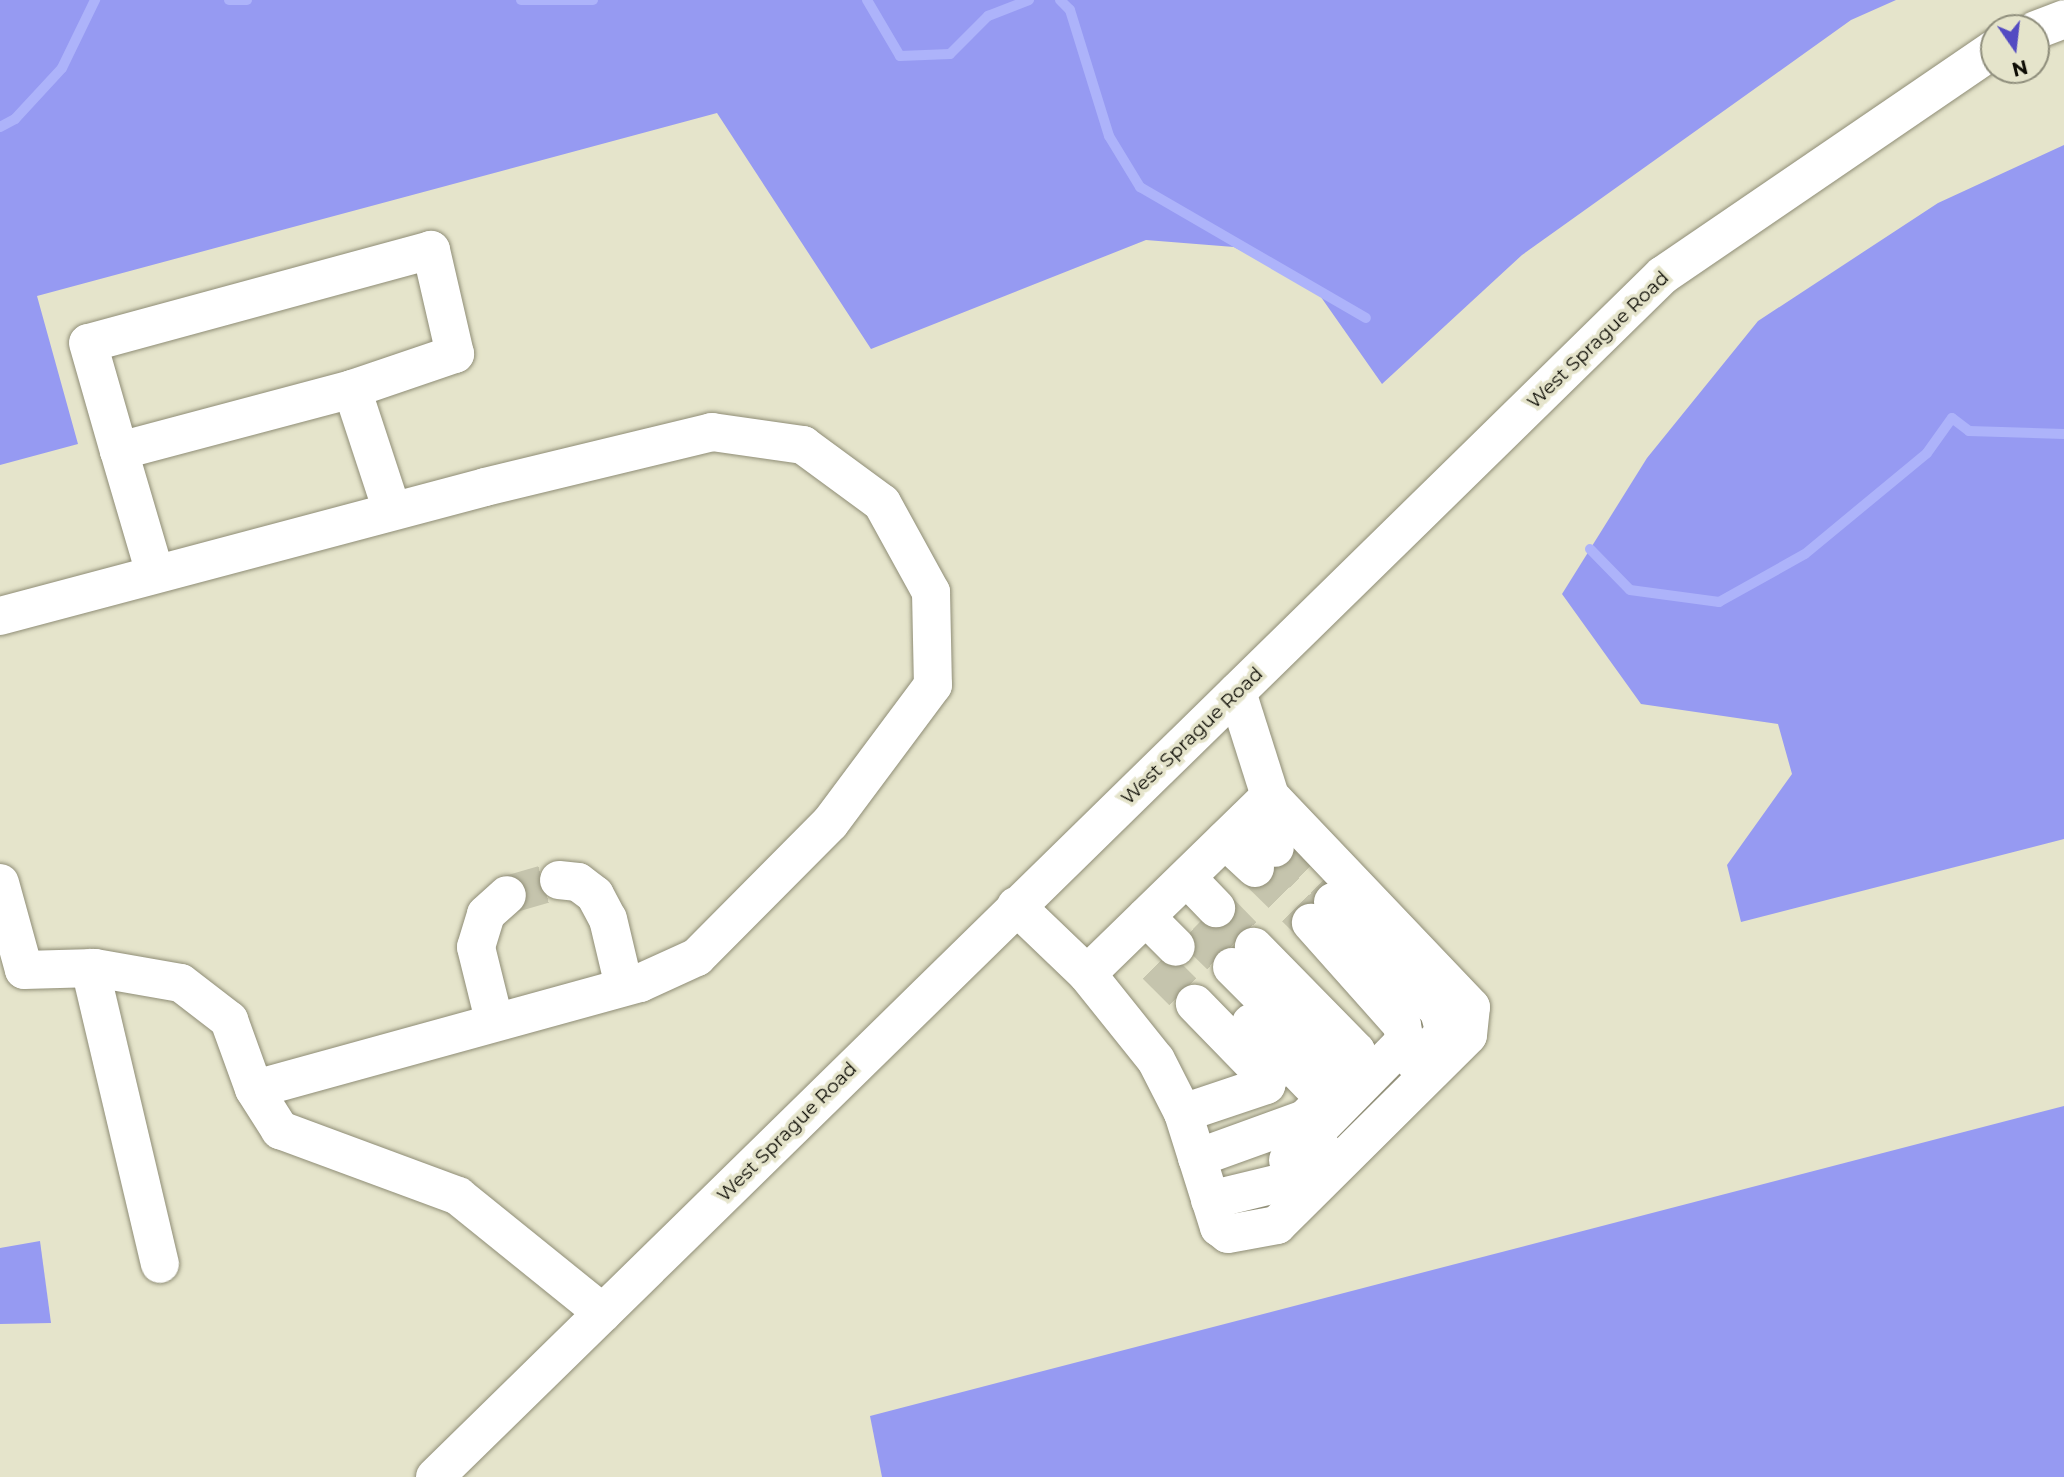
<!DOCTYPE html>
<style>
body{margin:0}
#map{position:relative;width:2064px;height:1477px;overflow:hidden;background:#e5e4cb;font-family:Montserrat,sans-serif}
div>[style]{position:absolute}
.forest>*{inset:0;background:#969af2}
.stream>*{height:10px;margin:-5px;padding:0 5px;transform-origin:5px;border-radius:5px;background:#adb3fa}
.minor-tunnel>*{height:38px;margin-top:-19px;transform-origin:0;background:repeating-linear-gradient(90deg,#c5c4ad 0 38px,transparent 0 57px)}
.roads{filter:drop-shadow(0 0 2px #8f8d76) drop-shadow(0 0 2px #8f8d76)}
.minor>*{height:38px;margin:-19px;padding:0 19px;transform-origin:19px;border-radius:19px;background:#fff}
span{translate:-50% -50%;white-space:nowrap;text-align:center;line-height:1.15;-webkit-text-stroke:7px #e5e4cb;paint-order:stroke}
.street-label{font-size:19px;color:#0e0d05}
.north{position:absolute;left:1980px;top:14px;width:70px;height:70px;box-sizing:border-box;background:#e5e4cb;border:2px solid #8f8e7c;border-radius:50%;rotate:166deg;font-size:19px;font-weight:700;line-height:28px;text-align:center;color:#0e0d05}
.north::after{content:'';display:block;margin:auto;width:24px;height:32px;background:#534bc2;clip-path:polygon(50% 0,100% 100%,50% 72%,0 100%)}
</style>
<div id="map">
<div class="forest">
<div style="clip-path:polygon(0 0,1896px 0,1851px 20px,1522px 255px,1382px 384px,1316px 290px,1234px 247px,1146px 240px,871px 349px,717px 113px,37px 296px,78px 444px,0 465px)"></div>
<div style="clip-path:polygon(2064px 145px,2064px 839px,1741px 922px,1727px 865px,1792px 774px,1778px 724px,1641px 704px,1562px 594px,1647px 458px,1758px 321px,1938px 203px)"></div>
<div style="clip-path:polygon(2064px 1106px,2064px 1477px,882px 1477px,870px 1416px)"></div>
<div style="clip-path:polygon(40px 1241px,51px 1323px,0 1324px,0 1248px)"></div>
</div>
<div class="stream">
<div style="left:229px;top:0;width:18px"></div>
<div style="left:521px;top:0;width:72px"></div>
<div style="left:867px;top:0;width:65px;rotate:59.5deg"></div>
<div style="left:900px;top:56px;width:50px;rotate:-2.3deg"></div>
<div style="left:950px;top:54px;width:54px;rotate:-45deg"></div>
<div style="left:988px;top:16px;width:44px;rotate:-21.3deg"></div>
<div style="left:1060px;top:0;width:14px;rotate:45deg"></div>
<div style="left:1070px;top:10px;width:132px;rotate:72.8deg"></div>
<div style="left:1109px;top:136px;width:60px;rotate:58.7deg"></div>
<div style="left:1140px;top:187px;width:261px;rotate:30.1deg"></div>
<div style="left:0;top:127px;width:17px;rotate:-28deg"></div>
<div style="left:15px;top:119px;width:69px;rotate:-47.3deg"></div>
<div style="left:62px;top:68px;width:76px;rotate:-64.1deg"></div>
<div style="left:1590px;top:549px;width:57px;rotate:45.7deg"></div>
<div style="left:1630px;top:590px;width:90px;rotate:7.7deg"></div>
<div style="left:1719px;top:602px;width:98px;rotate:-29.2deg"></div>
<div style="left:1805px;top:554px;width:158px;rotate:-39.6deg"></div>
<div style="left:1927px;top:453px;width:43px;rotate:-54.5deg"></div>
<div style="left:1952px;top:418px;width:21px;rotate:37deg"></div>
<div style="left:1969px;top:431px;width:95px;rotate:1.8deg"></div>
</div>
<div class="minor-tunnel">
<div style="left:1275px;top:848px;width:79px;rotate:43deg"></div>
<div style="left:1255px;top:868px;width:78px;rotate:44.5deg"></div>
<div style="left:507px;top:895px;width:54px;rotate:-16.1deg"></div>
<div style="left:1216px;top:908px;width:54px;rotate:45.7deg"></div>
<div style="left:1193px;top:929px;width:54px;rotate:44.3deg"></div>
<div style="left:1156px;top:965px;width:55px;rotate:45deg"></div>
</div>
<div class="roads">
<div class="minor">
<div style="left:2036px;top:30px;width:30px;rotate:-21deg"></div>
<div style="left:352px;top:389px;width:109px;rotate:-18.8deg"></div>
<div style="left:455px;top:354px;width:107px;rotate:-103deg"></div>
<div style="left:431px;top:250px;width:355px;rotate:164.8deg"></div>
<div style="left:88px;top:343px;width:112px;rotate:74deg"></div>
<div style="left:119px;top:451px;width:241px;rotate:-14.9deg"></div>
<div style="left:352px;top:389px;width:128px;rotate:71.8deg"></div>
<div style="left:119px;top:451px;width:127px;rotate:73.6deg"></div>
<div style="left:0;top:616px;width:502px;rotate:-14.89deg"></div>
<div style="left:485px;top:487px;width:234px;rotate:-13.6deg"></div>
<div style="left:712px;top:432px;width:92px;rotate:8.1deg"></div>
<div style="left:803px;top:445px;width:98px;rotate:36.3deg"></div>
<div style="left:882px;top:503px;width:102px;rotate:61.2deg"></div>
<div style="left:931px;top:592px;width:93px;rotate:88.8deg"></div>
<div style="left:933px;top:685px;width:172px;rotate:126.7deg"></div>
<div style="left:830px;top:823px;width:189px;rotate:134.8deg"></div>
<div style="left:697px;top:957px;width:63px;rotate:155.5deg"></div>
<div style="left:640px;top:983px;width:400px;rotate:164.6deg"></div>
<div style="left:1246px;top:820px;width:40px;rotate:44deg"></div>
<div style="left:1225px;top:840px;width:41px;rotate:43deg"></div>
<div style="left:1187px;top:878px;width:42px;rotate:46deg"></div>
<div style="left:559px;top:880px;width:19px;rotate:6deg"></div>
<div style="left:578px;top:882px;width:21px;rotate:37deg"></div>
<div style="left:595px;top:895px;width:27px;rotate:62deg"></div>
<div style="left:608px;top:919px;width:69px;rotate:76.6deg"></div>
<div style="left:0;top:883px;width:90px;rotate:74.6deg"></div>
<div style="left:24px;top:970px;width:71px;rotate:-1.6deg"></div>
<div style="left:95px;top:968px;width:87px;rotate:9.9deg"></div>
<div style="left:181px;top:983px;width:61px;rotate:37.6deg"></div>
<div style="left:229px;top:1020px;width:73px;rotate:70.1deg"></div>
<div style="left:254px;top:1089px;width:49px;rotate:57.6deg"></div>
<div style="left:280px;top:1130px;width:190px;rotate:20.3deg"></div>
<div style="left:458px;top:1196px;width:186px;rotate:38.9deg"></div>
<div style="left:1333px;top:902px;width:152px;rotate:45.8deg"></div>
<div style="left:1439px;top:1011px;width:23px;rotate:75deg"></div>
<div style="left:1445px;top:1033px;width:42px;rotate:136deg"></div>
<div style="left:1016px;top:906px;width:98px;rotate:43.8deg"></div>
<div style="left:1087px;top:974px;width:110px;rotate:51.3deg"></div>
<div style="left:1156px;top:1060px;width:59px;rotate:63deg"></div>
<div style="left:1183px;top:1113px;width:120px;rotate:72.5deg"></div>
<div style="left:1219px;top:1227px;width:11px;rotate:38deg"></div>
<div style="left:1228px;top:1234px;width:50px;rotate:-10.4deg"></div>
<div style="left:1277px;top:1225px;width:269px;rotate:-44.8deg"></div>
<div style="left:1468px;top:1035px;width:28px;rotate:-84deg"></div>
<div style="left:1471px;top:1007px;width:291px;rotate:-133.6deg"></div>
<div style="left:1270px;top:796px;width:109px;rotate:-107.6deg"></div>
<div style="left:1146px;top:917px;width:42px;rotate:45deg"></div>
<div style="left:1232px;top:967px;width:160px;rotate:45deg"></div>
<div style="left:90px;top:968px;width:304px;rotate:76.7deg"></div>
<div style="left:1087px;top:974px;width:255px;rotate:-44.2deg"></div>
<div style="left:494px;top:1020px;width:75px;rotate:-103.9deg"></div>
<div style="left:476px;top:947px;width:34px;rotate:-73deg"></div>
<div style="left:486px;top:914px;width:28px;rotate:-42deg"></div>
<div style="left:1251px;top:1023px;width:106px;rotate:45.8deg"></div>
<div style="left:1183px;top:1113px;width:88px;rotate:-18.6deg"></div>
<div style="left:1266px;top:1085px;width:6px;rotate:-72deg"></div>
<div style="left:1268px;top:1079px;width:105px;rotate:-134.2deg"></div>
<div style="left:1197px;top:1158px;width:115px;rotate:-19.9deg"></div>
<div style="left:1305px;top:1119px;width:76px;rotate:-45deg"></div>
<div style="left:1359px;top:1065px;width:14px;rotate:-102deg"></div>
<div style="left:1356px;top:1051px;width:146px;rotate:-134.4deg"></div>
<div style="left:1288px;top:1160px;width:167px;rotate:-45.5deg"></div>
<div style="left:1405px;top:1041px;width:16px;rotate:-101deg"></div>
<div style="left:1402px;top:1025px;width:137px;rotate:-131.7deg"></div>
<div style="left:1210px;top:1200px;width:84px;rotate:-13.7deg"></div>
<div style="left:1292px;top:1180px;width:43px;rotate:-44.1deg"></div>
<div style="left:435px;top:1477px;width:1718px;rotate:-44.39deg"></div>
<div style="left:1663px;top:275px;width:401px;rotate:-34.3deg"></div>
</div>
</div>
<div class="street-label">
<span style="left:1598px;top:340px;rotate:-44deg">West Sprague Road</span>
<span style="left:1192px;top:736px;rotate:-44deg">West Sprague Road</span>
<span style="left:787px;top:1132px;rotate:-45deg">West Sprague Road</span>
</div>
<div class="north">N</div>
</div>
